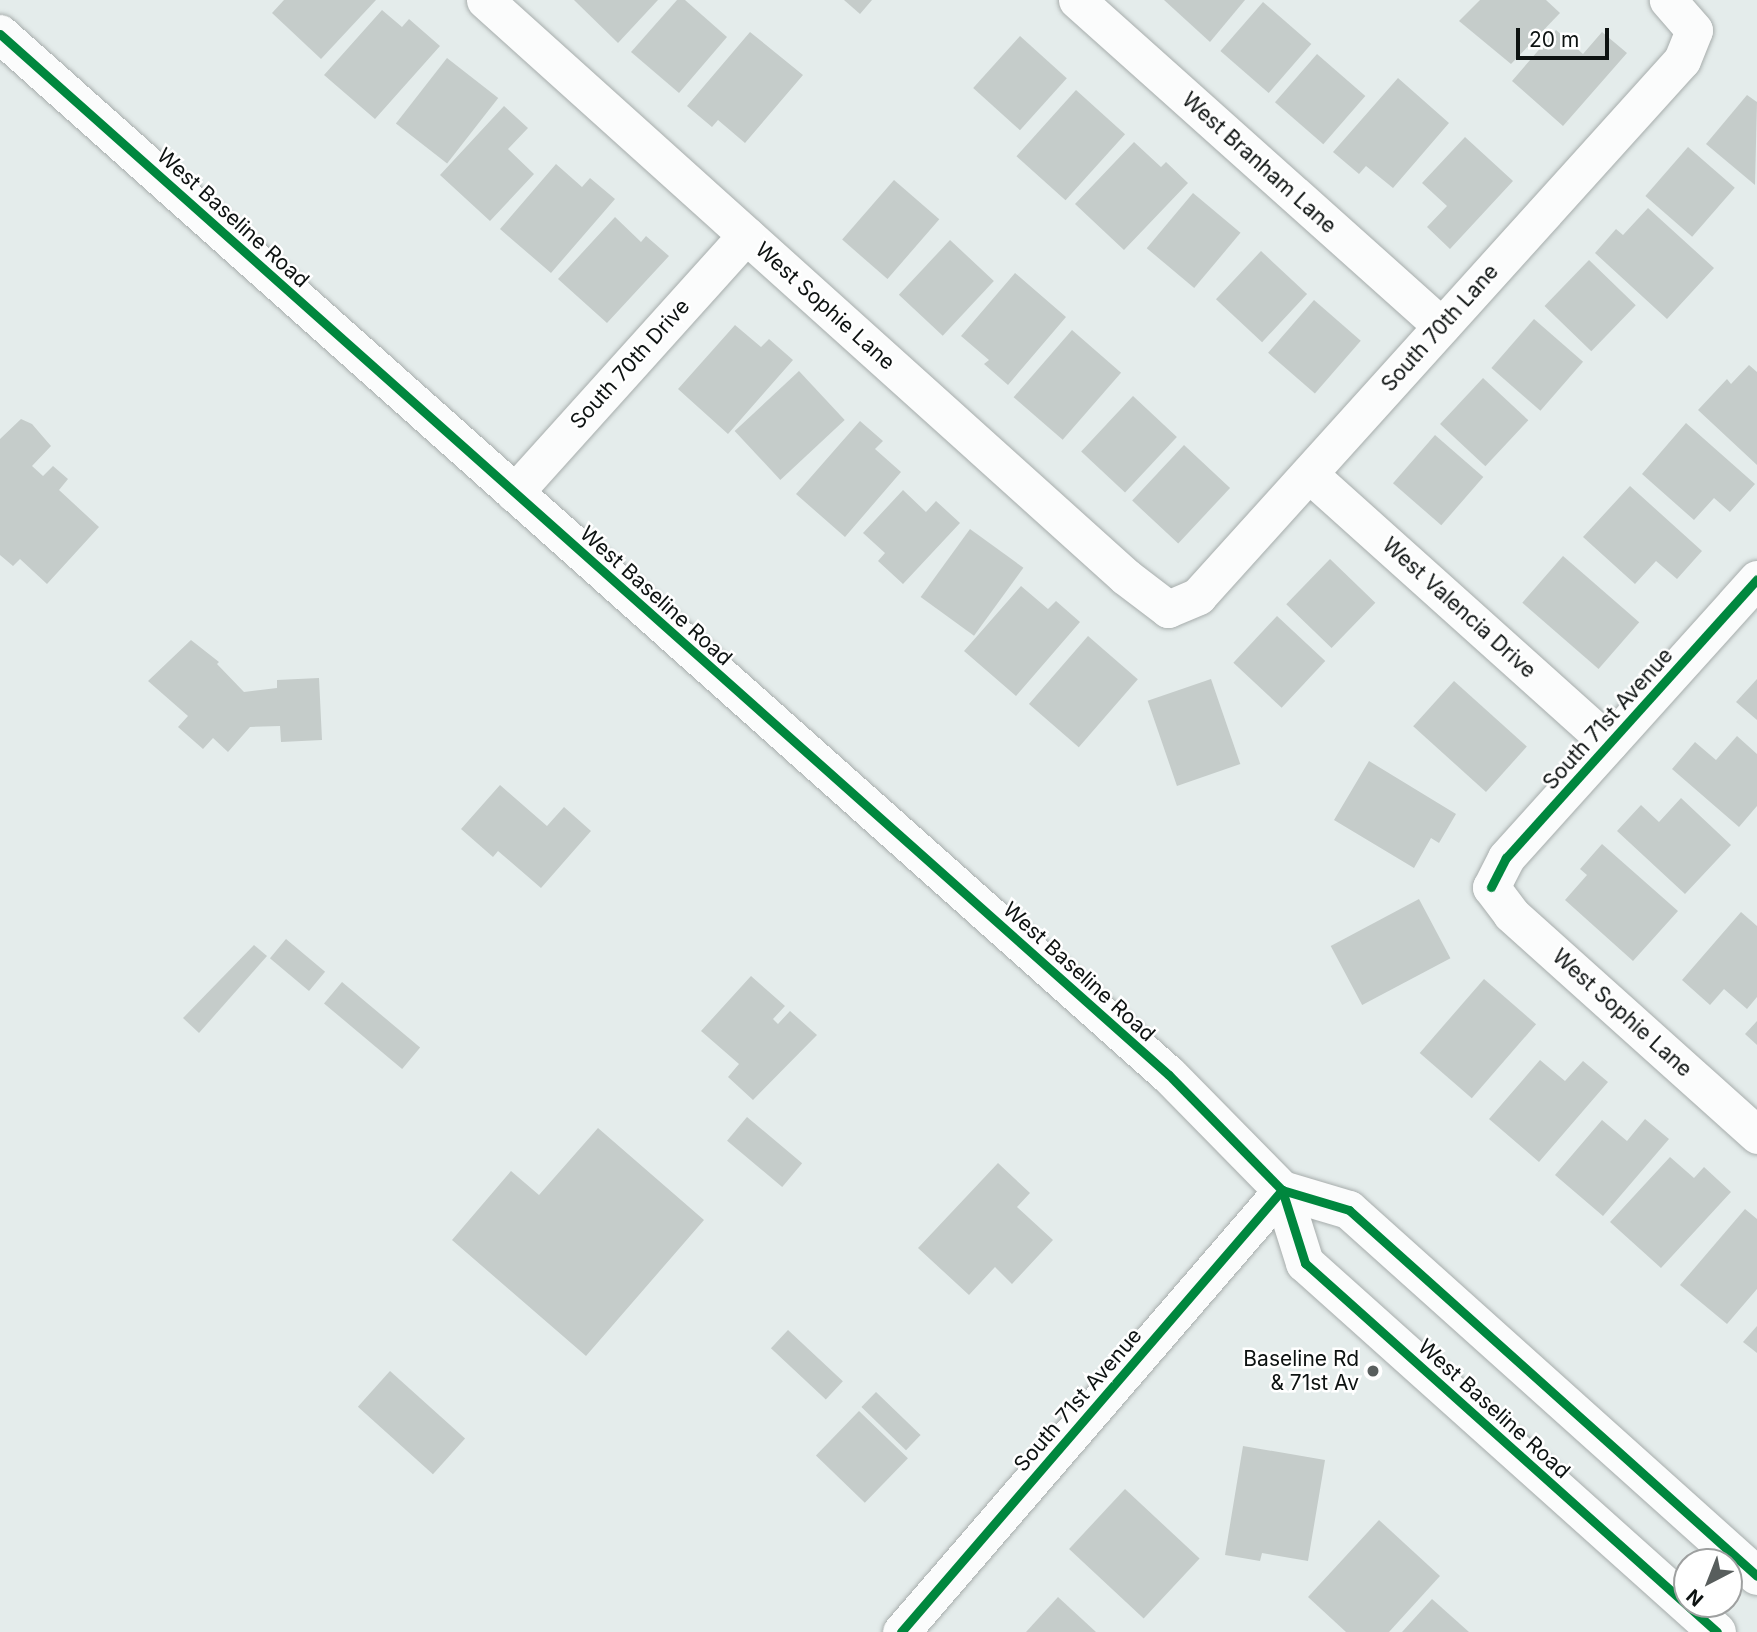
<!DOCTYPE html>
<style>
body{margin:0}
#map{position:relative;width:1757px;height:1632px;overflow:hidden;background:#e4eceb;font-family:Inter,sans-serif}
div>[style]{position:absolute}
.building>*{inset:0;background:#c5ccca;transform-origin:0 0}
.roads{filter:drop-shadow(0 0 2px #a7adac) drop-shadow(0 0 2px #a7adac)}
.minor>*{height:37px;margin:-18.5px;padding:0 18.5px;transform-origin:18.5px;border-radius:18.5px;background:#fbfcfc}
.major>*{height:38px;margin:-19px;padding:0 19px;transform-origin:19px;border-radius:19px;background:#fbfcfc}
.cycleway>*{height:9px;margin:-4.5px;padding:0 4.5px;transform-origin:4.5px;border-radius:4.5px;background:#00873e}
.dots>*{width:19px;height:19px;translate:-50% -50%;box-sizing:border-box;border:4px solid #fff;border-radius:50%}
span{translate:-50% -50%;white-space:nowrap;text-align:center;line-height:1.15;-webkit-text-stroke:5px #fff;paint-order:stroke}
.street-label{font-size:21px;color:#0d1211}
.poi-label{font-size:21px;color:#0d1211}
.right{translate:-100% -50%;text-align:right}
.north{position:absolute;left:1673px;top:1548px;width:70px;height:70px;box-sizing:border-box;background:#fff;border:2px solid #9ea0a0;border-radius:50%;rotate:222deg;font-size:19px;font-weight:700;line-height:28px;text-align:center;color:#0d1211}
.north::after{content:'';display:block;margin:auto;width:24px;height:32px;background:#585e5d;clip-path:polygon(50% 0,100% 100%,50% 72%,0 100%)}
.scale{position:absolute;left:1516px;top:28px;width:93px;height:32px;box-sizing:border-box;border:4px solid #0d1211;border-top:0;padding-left:9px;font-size:21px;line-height:24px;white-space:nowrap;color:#0d1211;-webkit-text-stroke:5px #fff;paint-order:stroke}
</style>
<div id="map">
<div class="building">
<div style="clip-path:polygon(284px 0,376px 0,321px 59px,272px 13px)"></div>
<div style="clip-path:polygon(574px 0,658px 0,618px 43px)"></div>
<div style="clip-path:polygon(677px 0,685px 0,727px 37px,679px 93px,631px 52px)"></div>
<div style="clip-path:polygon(844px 0,872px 0,860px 14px)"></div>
<div style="clip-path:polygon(1164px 0,1245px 0,1210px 42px)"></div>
<div style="clip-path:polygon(1480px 0,1546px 0,1560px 13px,1511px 64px,1459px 21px)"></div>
<div style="left:1263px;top:2px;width:64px;height:65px;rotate:41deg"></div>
<div style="clip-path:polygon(382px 10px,402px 27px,409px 19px,440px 46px,375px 119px,324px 75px)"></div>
<div style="clip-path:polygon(1556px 30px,1583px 54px,1602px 32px,1627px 53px,1563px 126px,1512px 81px)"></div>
<div style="clip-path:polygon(750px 32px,803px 75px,745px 143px,718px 120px,712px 127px,687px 106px)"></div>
<div style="left:1020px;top:36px;width:63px;height:70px;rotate:42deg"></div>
<div style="left:1317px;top:54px;width:64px;height:64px;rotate:41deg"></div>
<div style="left:447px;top:58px;width:65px;height:83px;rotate:38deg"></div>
<div style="clip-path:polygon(1398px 78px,1449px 123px,1393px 188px,1366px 166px,1359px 174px,1333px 152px)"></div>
<div style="left:1076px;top:90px;width:66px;height:89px;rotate:42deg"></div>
<div style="clip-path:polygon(1747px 95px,1757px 102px,1755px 185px,1706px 144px)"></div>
<div style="clip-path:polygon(504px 106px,528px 128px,508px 149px,534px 174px,490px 221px,440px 175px)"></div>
<div style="clip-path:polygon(1465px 137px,1513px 181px,1450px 249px,1427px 227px,1447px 206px,1422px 183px)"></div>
<div style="clip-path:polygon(1134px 142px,1161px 167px,1166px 162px,1188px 183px,1124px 250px,1075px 204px)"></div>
<div style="left:1688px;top:147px;width:62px;height:65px;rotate:41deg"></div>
<div style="clip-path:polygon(556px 164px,582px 187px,590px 178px,615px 199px,551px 273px,500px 229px)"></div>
<div style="left:894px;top:180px;width:60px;height:79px;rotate:41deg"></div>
<div style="left:1193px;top:193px;width:62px;height:72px;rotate:40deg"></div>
<div style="clip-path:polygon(1648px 208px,1714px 268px,1667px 319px,1595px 253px,1616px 229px,1623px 235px)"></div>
<div style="clip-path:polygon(615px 217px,641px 242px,646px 236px,669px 256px,607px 323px,558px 279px)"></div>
<div style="left:950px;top:240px;width:60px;height:75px;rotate:43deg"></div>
<div style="left:1261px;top:251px;width:63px;height:66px;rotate:43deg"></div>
<div style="left:1589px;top:260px;width:65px;height:64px;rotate:44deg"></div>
<div style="clip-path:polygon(1015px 273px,1066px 317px,1008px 385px,984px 364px,989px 360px,961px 336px)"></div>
<div style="left:1314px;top:300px;width:62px;height:70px;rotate:41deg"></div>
<div style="left:1534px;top:319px;width:65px;height:65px;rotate:41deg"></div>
<div style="clip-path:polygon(735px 325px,761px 347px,769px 339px,793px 360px,728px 434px,678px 389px)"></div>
<div style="left:1072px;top:330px;width:65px;height:89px;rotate:41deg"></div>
<div style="clip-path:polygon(1749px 365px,1757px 372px,1757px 465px,1698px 410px,1727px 379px,1731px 384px)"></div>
<div style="left:799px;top:371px;width:67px;height:88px;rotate:47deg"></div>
<div style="left:1483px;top:378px;width:62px;height:63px;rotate:43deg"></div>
<div style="left:1133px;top:396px;width:60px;height:76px;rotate:43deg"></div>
<div style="clip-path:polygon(21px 419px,32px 424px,51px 446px,32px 466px,43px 476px,53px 466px,68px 479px,59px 490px,99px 527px,47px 584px,20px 559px,13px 566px,0 555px,0 439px)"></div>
<div style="clip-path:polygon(860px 421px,883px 441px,875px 449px,901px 472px,845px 537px,796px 494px)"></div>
<div style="clip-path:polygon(1686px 423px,1755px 484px,1730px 512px,1714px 498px,1694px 520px,1642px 474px)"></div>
<div style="left:1435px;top:435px;width:64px;height:64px;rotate:41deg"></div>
<div style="left:1184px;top:445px;width:63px;height:76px;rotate:43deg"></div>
<div style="clip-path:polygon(1630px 486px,1702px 551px,1677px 579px,1656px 561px,1635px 584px,1583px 537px)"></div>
<div style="clip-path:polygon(903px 490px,926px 512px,936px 501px,960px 523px,903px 584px,878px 561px,885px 553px,863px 533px)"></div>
<div style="left:970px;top:529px;width:66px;height:84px;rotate:36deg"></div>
<div style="left:1563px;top:556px;width:101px;height:62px;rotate:41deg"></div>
<div style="left:1330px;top:559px;width:63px;height:63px;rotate:44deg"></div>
<div style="clip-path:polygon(1021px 586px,1048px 609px,1056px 601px,1080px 622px,1016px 696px,964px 651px)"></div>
<div style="left:1277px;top:616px;width:66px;height:64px;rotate:43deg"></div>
<div style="left:1088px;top:636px;width:66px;height:90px;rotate:41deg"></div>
<div style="clip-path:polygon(191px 640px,219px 662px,217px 664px,244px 692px,277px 688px,277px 680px,319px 678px,322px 740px,281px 742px,280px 726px,250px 727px,228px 752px,213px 738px,203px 749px,178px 727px,188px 716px,148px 681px)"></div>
<div style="left:1211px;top:679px;width:90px;height:67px;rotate:71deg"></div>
<div style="clip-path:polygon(1757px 679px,1757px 720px,1736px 702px)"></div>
<div style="left:1454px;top:681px;width:98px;height:61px;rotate:42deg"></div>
<div style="clip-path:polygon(1737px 736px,1757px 754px,1757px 806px,1739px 827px,1672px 769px,1695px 742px,1716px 760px)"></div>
<div style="clip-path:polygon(1369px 761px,1456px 814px,1439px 843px,1431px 838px,1414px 868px,1334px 820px)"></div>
<div style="clip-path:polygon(500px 785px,547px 826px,564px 807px,591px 831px,541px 888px,498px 851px,493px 857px,461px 829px)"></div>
<div style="clip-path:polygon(1681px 798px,1731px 845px,1685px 894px,1617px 831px,1641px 805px,1659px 822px)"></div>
<div style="clip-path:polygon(1602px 844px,1678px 911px,1633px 961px,1565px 900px,1587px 875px,1580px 869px)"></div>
<div style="left:1419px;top:899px;width:67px;height:100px;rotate:62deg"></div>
<div style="clip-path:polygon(1741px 912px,1757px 926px,1757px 997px,1747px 1009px,1724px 989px,1710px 1005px,1682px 980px)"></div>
<div style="left:286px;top:939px;width:51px;height:25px;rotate:40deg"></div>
<div style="clip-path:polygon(254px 945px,267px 956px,199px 1033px,183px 1018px)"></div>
<div style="clip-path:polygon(751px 976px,785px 1006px,773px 1019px,778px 1024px,790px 1011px,817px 1035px,753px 1100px,728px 1077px,739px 1064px,701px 1031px)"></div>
<div style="left:1484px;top:979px;width:69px;height:98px;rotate:41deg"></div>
<div style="left:342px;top:982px;width:102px;height:28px;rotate:40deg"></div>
<div style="clip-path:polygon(1757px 1021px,1757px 1045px,1745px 1034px)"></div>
<div style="clip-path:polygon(1540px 1060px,1565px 1081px,1583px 1061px,1608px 1082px,1539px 1162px,1489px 1119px)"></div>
<div style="left:747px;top:1117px;width:72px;height:31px;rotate:40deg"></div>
<div style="clip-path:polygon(1645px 1119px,1669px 1139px,1603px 1216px,1555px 1175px,1602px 1120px,1627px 1141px)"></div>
<div style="clip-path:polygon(598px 1128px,704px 1220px,586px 1356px,452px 1240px,511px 1171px,539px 1195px)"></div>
<div style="clip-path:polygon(1670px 1157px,1694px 1178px,1704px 1167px,1731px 1192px,1661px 1268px,1610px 1222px)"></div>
<div style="clip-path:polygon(998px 1163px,1030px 1193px,1017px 1207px,1053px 1240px,1012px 1284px,995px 1267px,969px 1295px,918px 1248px)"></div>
<div style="clip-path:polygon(1745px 1209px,1757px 1219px,1757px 1289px,1727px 1324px,1680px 1285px)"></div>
<div style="clip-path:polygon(1757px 1326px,1757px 1353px,1743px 1342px)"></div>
<div style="left:788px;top:1330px;width:75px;height:25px;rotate:43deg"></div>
<div style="left:390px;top:1371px;width:101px;height:48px;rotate:42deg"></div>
<div style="left:876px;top:1392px;width:62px;height:21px;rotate:44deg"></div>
<div style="left:859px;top:1411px;width:68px;height:62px;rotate:44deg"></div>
<div style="clip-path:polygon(1243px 1446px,1325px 1460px,1308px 1561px,1262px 1553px,1260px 1561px,1225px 1555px)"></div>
<div style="left:1125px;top:1489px;width:102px;height:82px;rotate:43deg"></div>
<div style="clip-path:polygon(1379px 1520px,1440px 1576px,1389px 1632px,1346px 1632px,1308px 1597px)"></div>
<div style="clip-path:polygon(1058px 1597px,1096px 1632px,1026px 1632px)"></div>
<div style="clip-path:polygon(1432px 1599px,1469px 1632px,1402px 1632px)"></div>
</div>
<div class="roads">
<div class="minor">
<div style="left:485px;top:0;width:862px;rotate:41.99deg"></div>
<div style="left:1126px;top:577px;width:53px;rotate:37.3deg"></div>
<div style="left:1168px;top:609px;width:33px;rotate:-23deg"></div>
<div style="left:1198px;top:596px;width:722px;rotate:-47.92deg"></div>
<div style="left:1682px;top:60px;width:32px;rotate:-68deg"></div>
<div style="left:1694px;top:30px;width:40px;rotate:-131deg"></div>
<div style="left:1077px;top:0;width:489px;rotate:41.8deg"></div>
<div style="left:1309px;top:474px;width:403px;rotate:41.9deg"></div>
<div style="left:514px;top:493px;width:347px;rotate:-48deg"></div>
<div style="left:1757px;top:579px;width:375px;rotate:132deg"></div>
<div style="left:1506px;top:858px;width:33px;rotate:117deg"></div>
<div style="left:1491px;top:887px;width:34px;rotate:53deg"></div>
<div style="left:1511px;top:914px;width:331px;rotate:41.9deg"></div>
<div style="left:901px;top:1632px;width:584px;rotate:-49.24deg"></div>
</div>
<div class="major">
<div style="left:0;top:34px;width:1565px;rotate:41.69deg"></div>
<div style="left:1169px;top:1075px;width:161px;rotate:45.5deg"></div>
<div style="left:1282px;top:1190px;width:77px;rotate:72.5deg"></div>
<div style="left:1305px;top:1263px;width:553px;rotate:41.85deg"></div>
<div style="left:1282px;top:1190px;width:70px;rotate:16.6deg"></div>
<div style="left:1349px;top:1210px;width:548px;rotate:41.89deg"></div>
</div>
</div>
<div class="cycleway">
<div style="left:0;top:34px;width:1565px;rotate:41.69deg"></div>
<div style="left:1169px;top:1075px;width:161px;rotate:45.5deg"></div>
<div style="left:1282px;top:1190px;width:77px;rotate:72.5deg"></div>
<div style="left:1305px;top:1263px;width:553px;rotate:41.85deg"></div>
<div style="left:1491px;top:887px;width:33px;rotate:-63deg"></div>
<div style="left:1506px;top:858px;width:375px;rotate:-48deg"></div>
<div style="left:1282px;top:1190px;width:70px;rotate:16.6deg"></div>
<div style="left:1349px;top:1210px;width:548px;rotate:41.89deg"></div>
<div style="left:901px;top:1632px;width:584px;rotate:-49.24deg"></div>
</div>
<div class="dots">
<div style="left:1373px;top:1371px;background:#585e5d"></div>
</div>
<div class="street-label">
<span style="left:1259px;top:163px;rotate:42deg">West Branham Lane</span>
<span style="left:233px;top:218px;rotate:42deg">West Baseline Road</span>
<span style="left:825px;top:306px;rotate:42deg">West Sophie Lane</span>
<span style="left:1440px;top:328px;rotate:-48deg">South 70th Lane</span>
<span style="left:630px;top:364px;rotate:-48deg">South 70th Drive</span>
<span style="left:656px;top:596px;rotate:42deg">West Baseline Road</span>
<span style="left:1459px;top:608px;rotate:42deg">West Valencia Drive</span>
<span style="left:1608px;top:719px;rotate:-48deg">South 71st Avenue</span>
<span style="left:1079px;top:972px;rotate:42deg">West Baseline Road</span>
<span style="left:1622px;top:1013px;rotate:42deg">West Sophie Lane</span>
<span style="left:1078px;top:1400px;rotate:-49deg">South 71st Avenue</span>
<span style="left:1494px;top:1409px;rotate:42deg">West Baseline Road</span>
</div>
<div class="poi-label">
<span class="right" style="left:1359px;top:1371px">Baseline Rd<br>&amp; 71st Av</span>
</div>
<div class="north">N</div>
<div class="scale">20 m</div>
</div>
